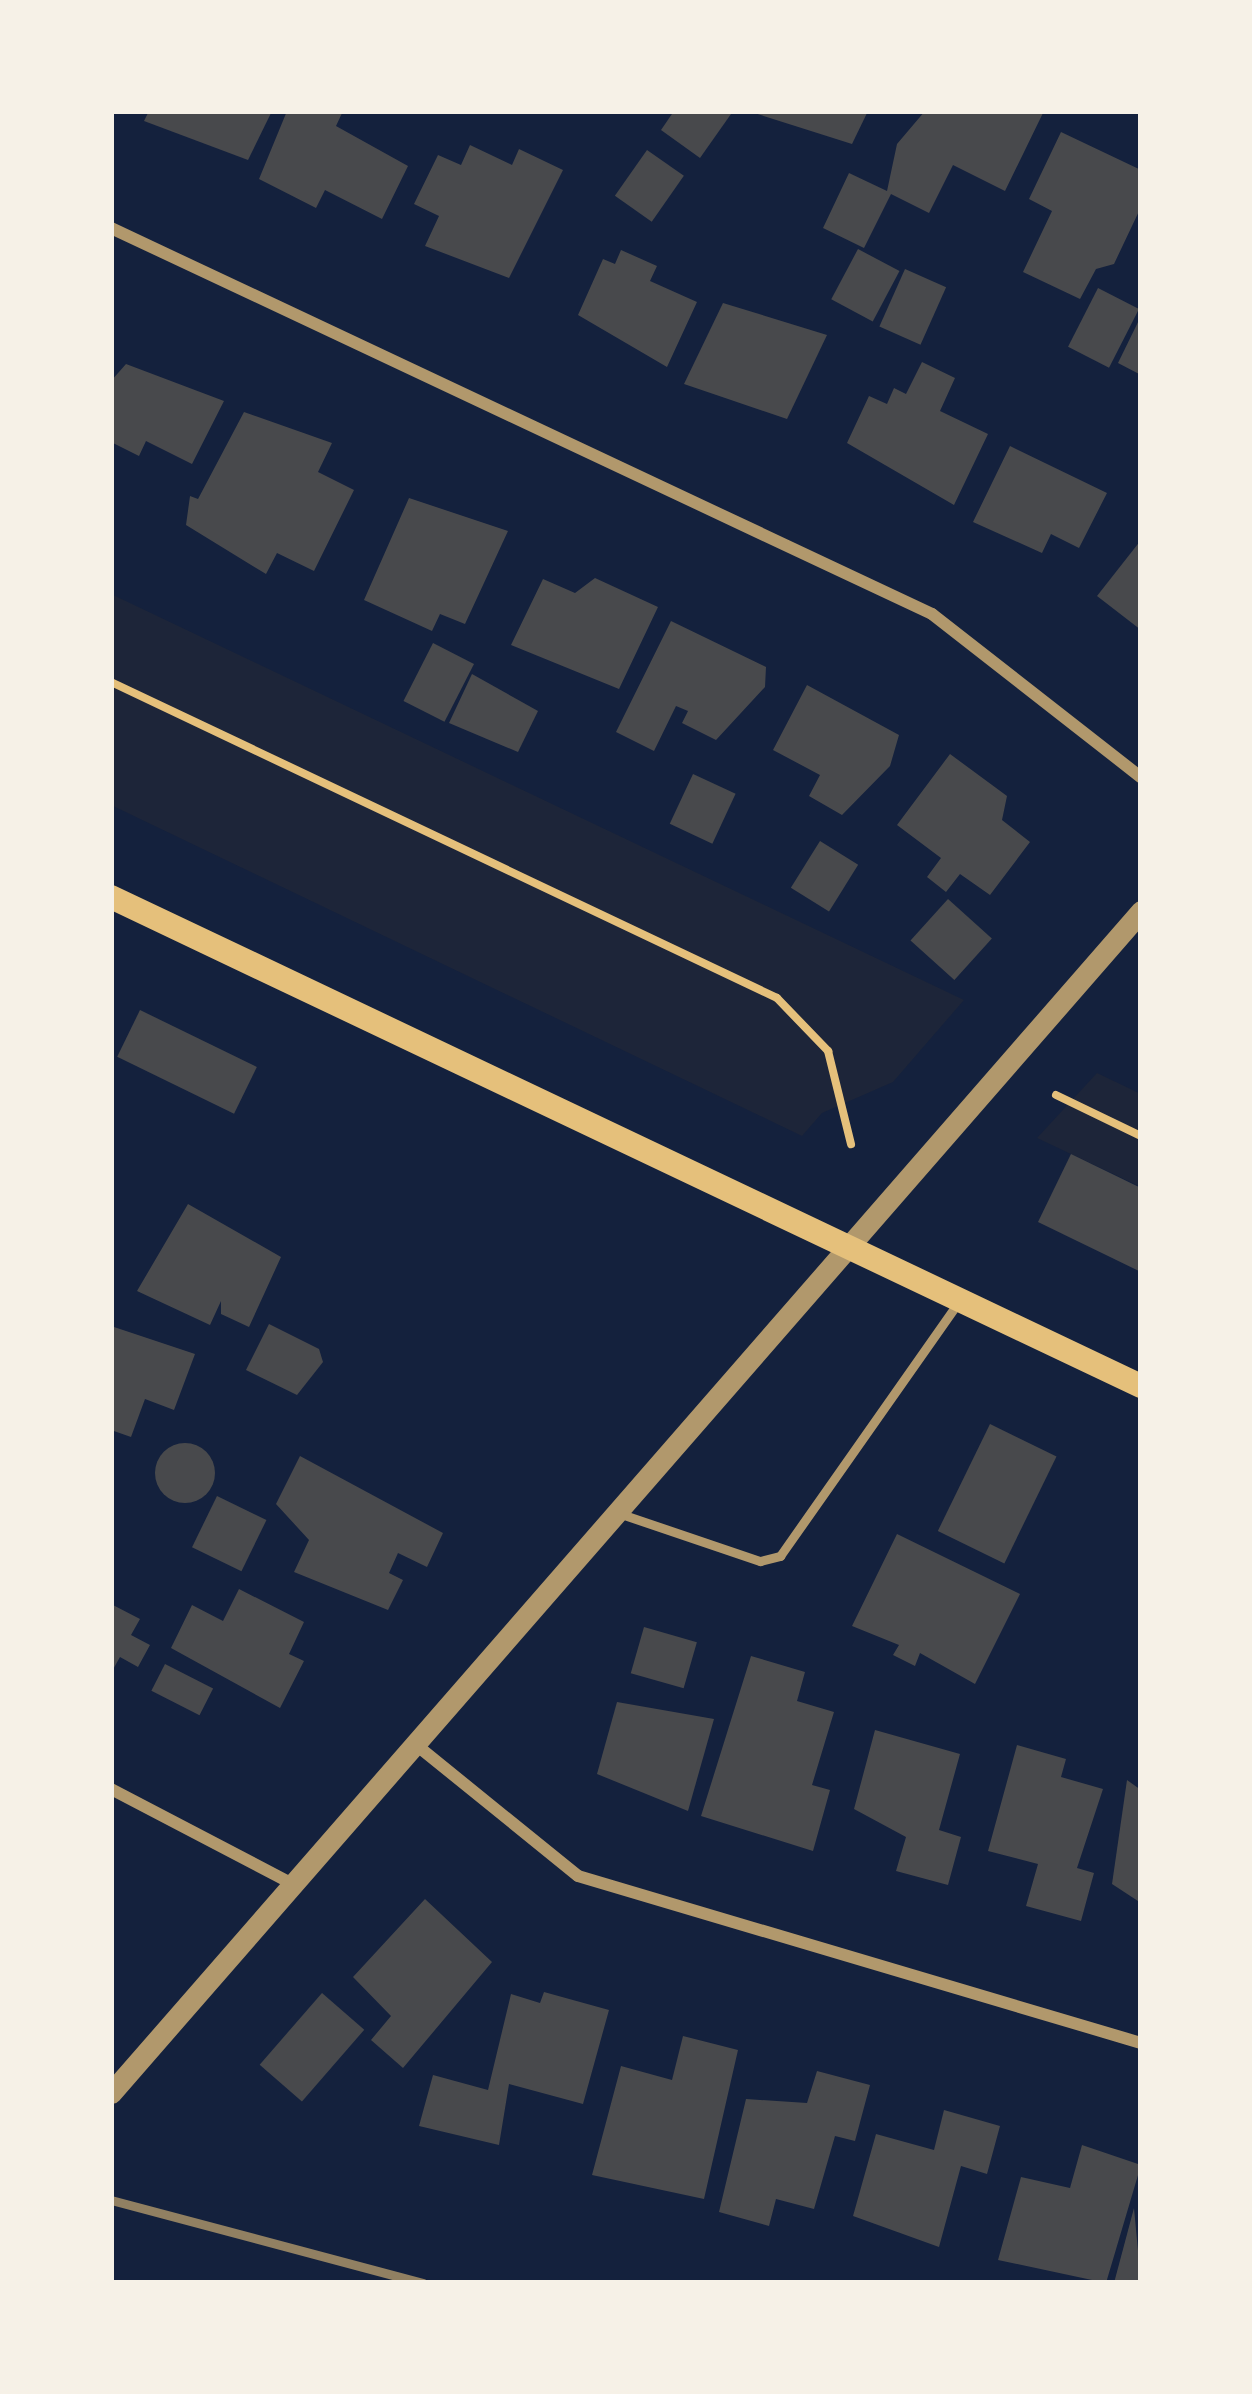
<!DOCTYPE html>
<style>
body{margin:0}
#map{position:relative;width:1252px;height:2394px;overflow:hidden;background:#14213d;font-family:"Noto Sans",sans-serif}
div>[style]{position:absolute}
.green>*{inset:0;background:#1d2539}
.building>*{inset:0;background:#48494c;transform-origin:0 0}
.round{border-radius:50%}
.path>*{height:8px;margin:-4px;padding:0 4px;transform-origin:4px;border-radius:4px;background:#e5c07b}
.service>*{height:9px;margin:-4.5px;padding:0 4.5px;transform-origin:4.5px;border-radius:4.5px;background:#b1986c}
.minor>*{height:12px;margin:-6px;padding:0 6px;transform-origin:6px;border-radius:6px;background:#b1986c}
.tertiary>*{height:21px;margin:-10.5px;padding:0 10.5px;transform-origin:10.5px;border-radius:10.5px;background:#b1986c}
.secondary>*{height:24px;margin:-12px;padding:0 12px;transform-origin:12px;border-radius:12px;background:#e5c07b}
.rail>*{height:9px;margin:-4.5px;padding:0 4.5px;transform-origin:4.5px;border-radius:4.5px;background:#918062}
span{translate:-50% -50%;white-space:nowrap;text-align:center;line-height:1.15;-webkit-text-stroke:12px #f6f1e7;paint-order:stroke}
.frame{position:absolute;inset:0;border:114px solid #f6f1e7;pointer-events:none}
</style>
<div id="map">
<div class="green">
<div style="clip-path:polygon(111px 594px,964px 1000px,893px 1082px,822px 1113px,802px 1136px,111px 805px)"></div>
<div style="clip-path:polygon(1097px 1073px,1141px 1094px,1141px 1187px,1037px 1138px)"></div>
</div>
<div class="building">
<div style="clip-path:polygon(149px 111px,272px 111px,248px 160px,144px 121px)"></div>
<div style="clip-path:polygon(287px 111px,343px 111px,336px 126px,408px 166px,382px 219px,325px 190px,316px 208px,259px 179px)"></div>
<div style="clip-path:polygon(674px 111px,727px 111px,731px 114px,700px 158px,661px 130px)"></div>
<div style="clip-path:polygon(748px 111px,868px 111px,852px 144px)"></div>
<div style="clip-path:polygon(925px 111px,1043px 113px,1005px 191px,953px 165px,929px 213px,891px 194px,864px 248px,823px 228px,849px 173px,887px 191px,897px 144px)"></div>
<div style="clip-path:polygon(1061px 132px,1141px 170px,1141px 207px,1114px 264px,1096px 269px,1080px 299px,1023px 272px,1052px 211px,1029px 199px)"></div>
<div style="clip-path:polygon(470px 145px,512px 165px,519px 149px,563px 170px,509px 278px,425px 246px,439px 216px,414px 204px,438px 155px,461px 165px)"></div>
<div style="left:647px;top:150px;width:45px;height:56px;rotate:35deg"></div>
<div style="left:858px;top:249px;width:47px;height:57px;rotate:28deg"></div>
<div style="clip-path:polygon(621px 250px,657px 266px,650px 281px,697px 302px,667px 367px,578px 315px,603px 259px,615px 264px)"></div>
<div style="left:905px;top:269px;width:45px;height:63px;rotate:24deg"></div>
<div style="left:1098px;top:288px;width:46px;height:66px;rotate:27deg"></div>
<div style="clip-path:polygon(723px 303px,827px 335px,787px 419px,684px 384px)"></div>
<div style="clip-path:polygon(1141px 316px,1141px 375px,1118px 363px)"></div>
<div style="clip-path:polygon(922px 362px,955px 378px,940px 411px,988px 434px,954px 505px,847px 443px,869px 396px,887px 404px,894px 388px,906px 394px)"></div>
<div style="clip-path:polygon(126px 364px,224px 401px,192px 464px,146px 441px,139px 456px,111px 442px,111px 381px)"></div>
<div style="clip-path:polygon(244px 412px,332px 443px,318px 472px,354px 490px,314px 571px,277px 553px,266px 574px,186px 525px,190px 496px,198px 499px)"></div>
<div style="clip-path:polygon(1010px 446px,1107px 493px,1079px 548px,1051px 534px,1042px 553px,973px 522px)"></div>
<div style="clip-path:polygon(409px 498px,508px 531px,465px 624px,440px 614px,432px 631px,364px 600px)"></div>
<div style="clip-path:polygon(1141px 540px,1141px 630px,1097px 596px)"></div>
<div style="clip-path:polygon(595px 578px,658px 607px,619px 689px,511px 645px,543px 579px,575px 593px)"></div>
<div style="clip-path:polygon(671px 621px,766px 667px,765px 687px,716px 740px,682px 723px,688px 711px,676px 706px,654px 751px,616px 732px)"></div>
<div style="left:433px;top:643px;width:46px;height:65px;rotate:27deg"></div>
<div style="clip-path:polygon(472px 674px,538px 711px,518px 752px,449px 723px)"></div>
<div style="clip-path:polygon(807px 685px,899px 735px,890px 766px,842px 815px,809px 796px,820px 775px,773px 750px)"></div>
<div style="clip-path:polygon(950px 754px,1007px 796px,1002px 820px,1030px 842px,990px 895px,960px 874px,946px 892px,927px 877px,941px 858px,897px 825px)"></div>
<div style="left:693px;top:774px;width:47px;height:55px;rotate:25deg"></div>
<div style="left:820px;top:841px;width:45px;height:55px;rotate:32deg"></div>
<div style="left:948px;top:899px;width:59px;height:56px;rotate:42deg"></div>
<div style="left:140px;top:1010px;width:130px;height:52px;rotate:26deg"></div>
<div style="clip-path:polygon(1071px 1154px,1141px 1188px,1141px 1272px,1038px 1222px)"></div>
<div style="clip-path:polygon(188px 1204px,281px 1257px,249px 1327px,221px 1314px,221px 1301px,210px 1325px,137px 1291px)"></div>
<div style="clip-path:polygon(269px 1324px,319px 1349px,323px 1362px,297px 1395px,246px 1370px)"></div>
<div style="clip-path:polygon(111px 1326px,195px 1354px,174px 1410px,145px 1399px,131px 1437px,111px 1430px)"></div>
<div style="left:990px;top:1424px;width:74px;height:119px;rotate:26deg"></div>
<div class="round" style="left:155px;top:1443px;width:60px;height:60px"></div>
<div style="clip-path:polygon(300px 1456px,443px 1533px,427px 1567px,398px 1553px,389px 1573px,403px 1580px,388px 1610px,294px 1572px,309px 1540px,276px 1504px)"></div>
<div style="left:217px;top:1496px;width:55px;height:57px;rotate:26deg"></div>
<div style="clip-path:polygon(897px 1534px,1020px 1594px,975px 1684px,920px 1653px,915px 1666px,893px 1655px,899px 1645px,852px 1626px)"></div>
<div style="clip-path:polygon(239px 1589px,304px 1622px,289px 1654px,304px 1661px,280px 1708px,171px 1648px,192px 1605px,223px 1621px)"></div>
<div style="clip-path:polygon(111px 1604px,140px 1619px,131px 1635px,150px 1645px,138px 1667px,120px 1657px,111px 1673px)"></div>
<div style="left:644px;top:1627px;width:55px;height:48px;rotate:16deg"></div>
<div style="clip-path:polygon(751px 1656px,805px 1672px,797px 1701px,834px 1712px,812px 1785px,830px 1790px,813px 1851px,701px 1816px)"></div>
<div style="left:165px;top:1664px;width:54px;height:30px;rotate:27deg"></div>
<div style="clip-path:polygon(617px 1702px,714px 1719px,688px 1811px,597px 1774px)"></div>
<div style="clip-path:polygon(875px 1730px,960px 1754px,939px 1830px,961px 1837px,948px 1885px,896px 1871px,906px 1837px,854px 1809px)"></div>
<div style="clip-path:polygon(1017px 1745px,1066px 1759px,1061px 1777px,1103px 1789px,1077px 1868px,1094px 1873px,1081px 1921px,1026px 1906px,1038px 1864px,988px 1851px)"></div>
<div style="clip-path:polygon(1127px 1780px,1141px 1790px,1141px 1903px,1112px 1884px)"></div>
<div style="clip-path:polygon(425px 1899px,492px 1962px,403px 2068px,371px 2040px,391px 2016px,353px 1977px)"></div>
<div style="clip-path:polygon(544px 1992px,609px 2010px,583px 2104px,509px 2084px,499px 2145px,419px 2126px,433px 2075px,488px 2090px,511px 1994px,540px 2003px)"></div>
<div style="left:322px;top:1993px;width:56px;height:95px;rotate:41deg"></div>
<div style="clip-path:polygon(683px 2036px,738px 2050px,704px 2199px,592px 2175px,621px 2066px,672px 2080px)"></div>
<div style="clip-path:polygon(817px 2071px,870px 2085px,855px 2141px,835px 2136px,814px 2209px,776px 2199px,769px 2226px,719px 2212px,746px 2099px,807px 2103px)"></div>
<div style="clip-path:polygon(944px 2110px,1000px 2126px,987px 2174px,961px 2166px,939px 2247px,853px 2216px,876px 2134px,934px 2150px)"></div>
<div style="clip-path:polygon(1082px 2145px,1141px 2165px,1106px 2283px,998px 2260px,1021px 2177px,1070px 2188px)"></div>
<div style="clip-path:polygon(1134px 2208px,1141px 2283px,1114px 2283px)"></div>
</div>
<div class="path">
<div style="left:111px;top:682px;width:737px;rotate:25.38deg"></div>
<div style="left:777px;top:998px;width:74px;rotate:46.1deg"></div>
<div style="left:828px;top:1051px;width:96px;rotate:76.1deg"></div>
<div style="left:1056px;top:1095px;width:94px;rotate:25.8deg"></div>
</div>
<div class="service">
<div style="left:624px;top:1515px;width:144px;rotate:18.7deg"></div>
<div style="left:760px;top:1561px;width:21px;rotate:-14deg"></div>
<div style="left:780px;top:1556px;width:309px;rotate:-54.9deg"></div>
</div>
<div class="minor">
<div style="left:111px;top:228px;width:907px;rotate:25.18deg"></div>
<div style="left:932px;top:614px;width:265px;rotate:38deg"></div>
<div style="left:420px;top:1748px;width:203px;rotate:39deg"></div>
<div style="left:578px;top:1876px;width:587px;rotate:16.52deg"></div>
<div style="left:111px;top:1789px;width:205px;rotate:27.6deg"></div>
</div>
<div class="tertiary">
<div style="left:111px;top:2093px;width:1568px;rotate:-48.93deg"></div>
</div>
<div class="secondary">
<div style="left:111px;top:897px;width:1140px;rotate:25.4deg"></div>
</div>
<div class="rail">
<div style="left:111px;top:2200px;width:323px;rotate:14.9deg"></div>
</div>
<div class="frame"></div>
</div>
